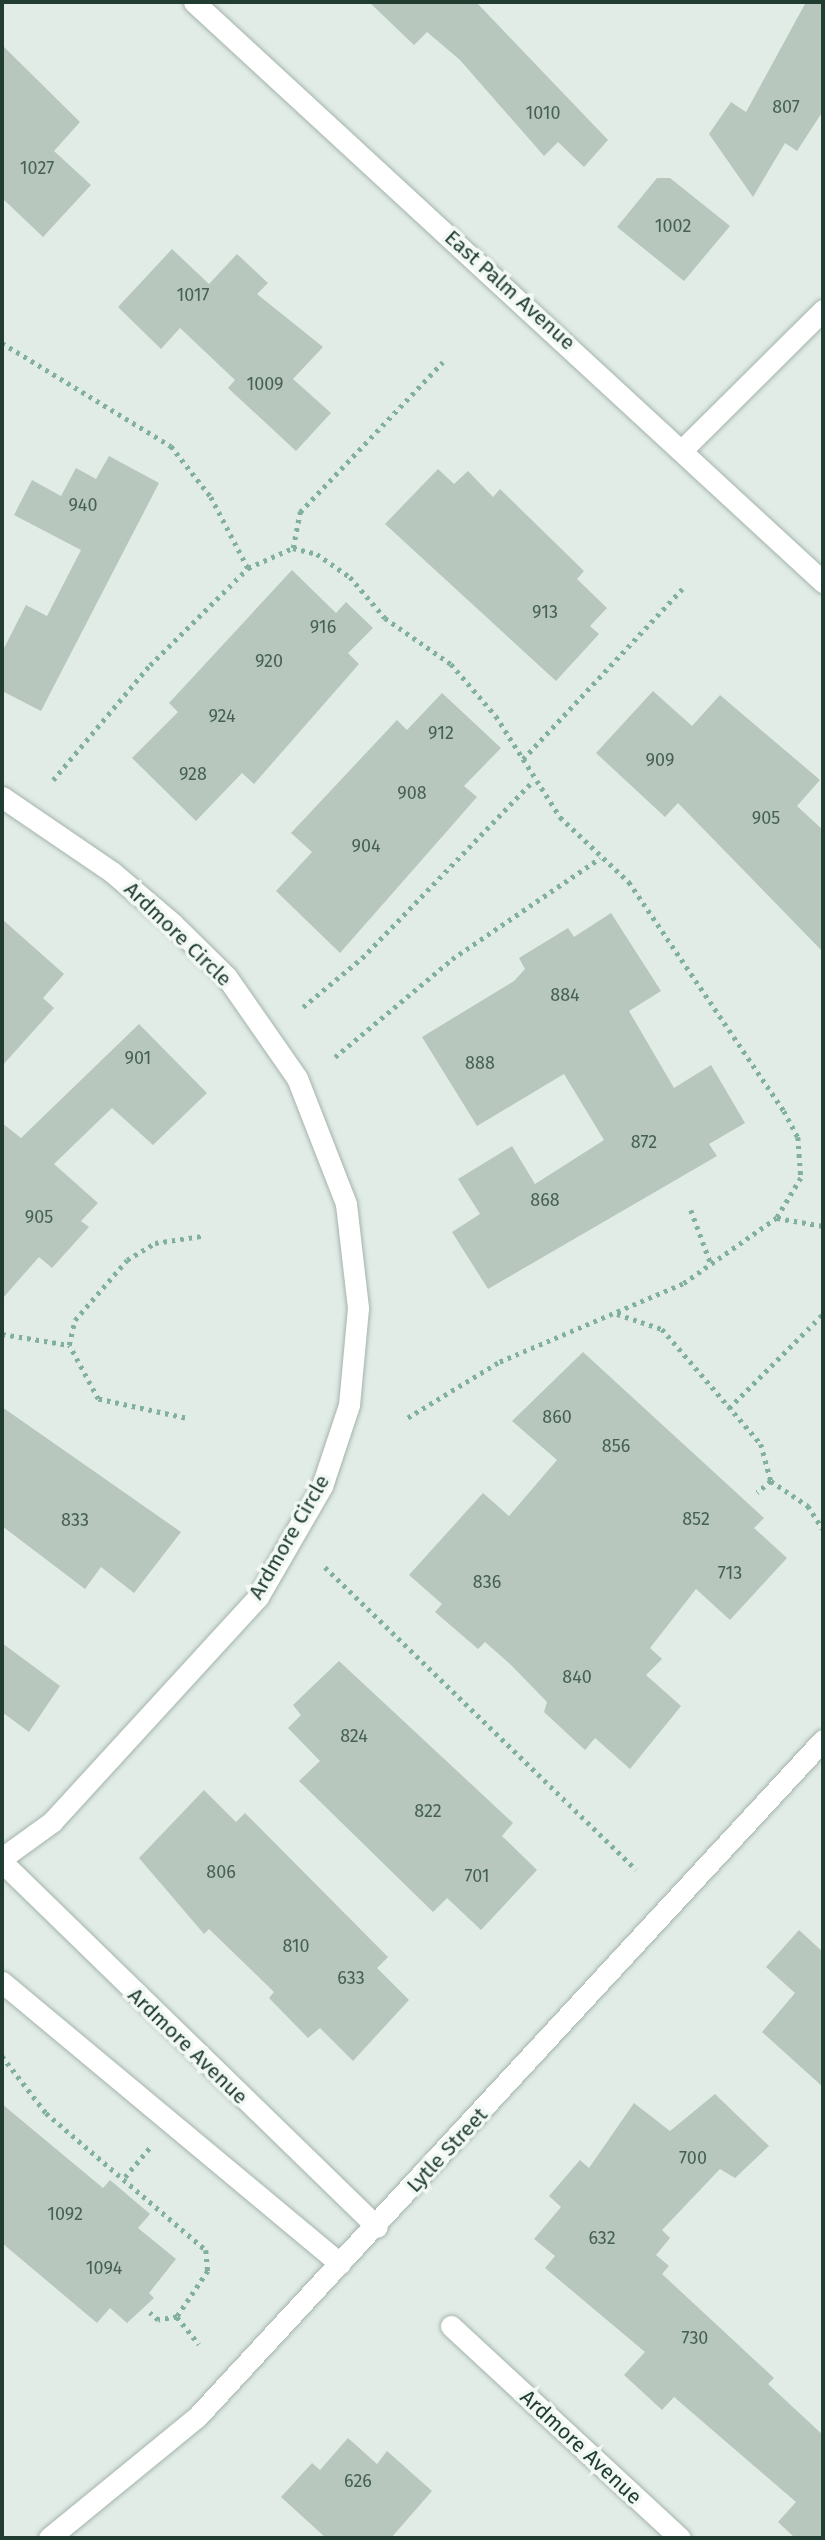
<!DOCTYPE html>
<style>
body{margin:0}
#map{position:relative;width:825px;height:2540px;overflow:hidden;background:#e1ece6;font-family:"Fira Sans",sans-serif}
div>[style]{position:absolute}
.building>*{inset:0;background:#b7c7be}
.path>*{height:4.5px;margin-top:-2.25px;transform-origin:0;background:repeating-linear-gradient(90deg,#81b09c 0 3.5px,transparent 0 8.5px)}
.roads{filter:drop-shadow(0 0 2px #a4b4ac) drop-shadow(0 0 2px #a4b4ac)}
.street>*{height:21px;margin:-10.5px;padding:0 10.5px;transform-origin:10.5px;border-radius:10.5px;background:#fff}
.secondary>*{height:21px;margin:-10.5px;padding:0 10.5px;transform-origin:10.5px;border-radius:10.5px;background:#fff}
span{translate:-50% -50%;white-space:nowrap;text-align:center;line-height:1.15;-webkit-text-stroke:7px #f2f8f4;paint-order:stroke}
.number-label{font-size:18px;color:#466055}
.number-label span{-webkit-text-stroke-width:0}
.street-label{font-size:21px;color:#213d32}
.frame{position:absolute;inset:0;border:4px solid #213d32;pointer-events:none}
</style>
<div id="map">
<div class="building">
<div style="clip-path:polygon(369px 2px,476px 2px,608px 140px,584px 167px,558px 142px,544px 156px,460px 60px,427px 32px,414px 45px)"></div>
<div style="clip-path:polygon(806px 2px,823px 2px,823px 111px,797px 151px,785px 143px,753px 197px,709px 134px,731px 102px,746px 112px)"></div>
<div style="clip-path:polygon(2px 45px,80px 122px,54px 151px,91px 185px,43px 237px,2px 198px)"></div>
<div style="clip-path:polygon(657px 178px,670px 178px,730px 226px,684px 281px,617px 227px)"></div>
<div style="clip-path:polygon(172px 249px,209px 284px,237px 254px,268px 283px,257px 294px,323px 347px,293px 379px,331px 413px,296px 451px,228px 388px,235px 380px,180px 328px,161px 349px,118px 307px)"></div>
<div style="clip-path:polygon(109px 456px,159px 483px,41px 711px,2px 691px,2px 652px,26px 605px,47px 616px,81px 550px,14px 515px,32px 480px,61px 496px,76px 468px,96px 479px)"></div>
<div style="clip-path:polygon(438px 469px,454px 484px,468px 471px,493px 497px,500px 489px,584px 571px,577px 579px,607px 608px,590px 626px,599px 634px,556px 681px,385px 524px)"></div>
<div style="clip-path:polygon(292px 570px,336px 613px,346px 602px,373px 628px,348px 653px,359px 664px,254px 784px,242px 773px,196px 821px,132px 758px,178px 712px,169px 703px)"></div>
<div style="clip-path:polygon(653px 691px,692px 726px,720px 695px,820px 780px,797px 806px,823px 830px,823px 952px,678px 803px,665px 817px,596px 753px)"></div>
<div style="clip-path:polygon(442px 693px,501px 748px,464px 786px,477px 797px,340px 953px,276px 891px,312px 852px,291px 833px,397px 720px,407px 730px)"></div>
<div style="clip-path:polygon(611px 913px,661px 991px,629px 1011px,674px 1088px,711px 1065px,745px 1123px,709px 1144px,717px 1156px,488px 1289px,452px 1232px,480px 1214px,458px 1179px,512px 1146px,535px 1184px,604px 1140px,564px 1074px,477px 1126px,422px 1037px,514px 981px,525px 969px,519px 958px,568px 928px,574px 937px)"></div>
<div style="clip-path:polygon(2px 919px,64px 974px,43px 998px,54px 1008px,2px 1066px)"></div>
<div style="clip-path:polygon(139px 1024px,207px 1093px,153px 1145px,112px 1108px,54px 1164px,98px 1203px,81px 1221px,89px 1227px,52px 1268px,39px 1257px,2px 1299px,2px 1123px,21px 1138px)"></div>
<div style="clip-path:polygon(583px 1352px,764px 1518px,754px 1528px,787px 1558px,730px 1620px,696px 1589px,650px 1648px,662px 1659px,646px 1675px,681px 1706px,630px 1769px,595px 1738px,585px 1750px,544px 1712px,547px 1702px,511px 1665px,485px 1642px,478px 1649px,435px 1612px,442px 1604px,409px 1575px,483px 1493px,509px 1516px,557px 1460px,512px 1421px)"></div>
<div style="clip-path:polygon(2px 1407px,181px 1532px,134px 1593px,101px 1567px,85px 1589px,2px 1526px)"></div>
<div style="clip-path:polygon(2px 1643px,60px 1686px,29px 1732px,2px 1712px)"></div>
<div style="clip-path:polygon(339px 1661px,513px 1823px,502px 1836px,537px 1870px,481px 1930px,447px 1898px,433px 1912px,299px 1781px,320px 1761px,288px 1728px,301px 1715px,293px 1705px)"></div>
<div style="clip-path:polygon(204px 1790px,236px 1822px,245px 1813px,388px 1957px,377px 1968px,409px 2000px,353px 2061px,320px 2028px,308px 2038px,269px 1998px,274px 1992px,209px 1929px,204px 1934px,139px 1858px)"></div>
<div style="clip-path:polygon(799px 1930px,823px 1952px,823px 2087px,762px 2032px,795px 1993px,766px 1967px)"></div>
<div style="clip-path:polygon(715px 2094px,769px 2146px,735px 2178px,720px 2169px,662px 2230px,670px 2238px,656px 2255px,669px 2266px,662px 2274px,774px 2378px,768px 2384px,823px 2435px,823px 2538px,795px 2538px,778px 2522px,796px 2502px,674px 2397px,662px 2410px,624px 2375px,645px 2352px,545px 2268px,555px 2256px,534px 2239px,561px 2207px,549px 2196px,580px 2160px,589px 2168px,634px 2103px,670px 2131px)"></div>
<div style="clip-path:polygon(2px 2104px,103px 2188px,110px 2180px,150px 2214px,138px 2228px,176px 2259px,149px 2293px,154px 2298px,127px 2323px,110px 2308px,97px 2323px,2px 2243px)"></div>
<div style="clip-path:polygon(348px 2438px,377px 2464px,387px 2451px,432px 2491px,391px 2538px,326px 2538px,281px 2497px,312px 2463px,320px 2470px)"></div>
</div>
<div class="path">
<div style="left:2px;top:343px;width:198px;rotate:31.4deg"></div>
<div style="left:171px;top:446px;width:65px;rotate:51.9deg"></div>
<div style="left:211px;top:497px;width:80px;rotate:62.5deg"></div>
<div style="left:293px;top:548px;width:37px;rotate:-79deg"></div>
<div style="left:300px;top:512px;width:207px;rotate:-46.4deg"></div>
<div style="left:523px;top:759px;width:233px;rotate:-46.9deg"></div>
<div style="left:53px;top:780px;width:150px;rotate:-49.9deg"></div>
<div style="left:150px;top:665px;width:138px;rotate:-44.7deg"></div>
<div style="left:248px;top:568px;width:49px;rotate:-24deg"></div>
<div style="left:293px;top:548px;width:25px;rotate:14deg"></div>
<div style="left:317px;top:554px;width:40px;rotate:34.9deg"></div>
<div style="left:350px;top:577px;width:54px;rotate:49.5deg"></div>
<div style="left:385px;top:618px;width:80px;rotate:34.9deg"></div>
<div style="left:451px;top:664px;width:69px;rotate:49.1deg"></div>
<div style="left:496px;top:716px;width:120px;rotate:57.6deg"></div>
<div style="left:560px;top:817px;width:95px;rotate:43.3deg"></div>
<div style="left:629px;top:882px;width:277px;rotate:55.9deg"></div>
<div style="left:784px;top:1111px;width:30px;rotate:62deg"></div>
<div style="left:798px;top:1137px;width:41px;rotate:85.8deg"></div>
<div style="left:801px;top:1178px;width:47px;rotate:121deg"></div>
<div style="left:777px;top:1218px;width:115px;rotate:144.9deg"></div>
<div style="left:683px;top:1284px;width:201px;rotate:156.9deg"></div>
<div style="left:498px;top:1363px;width:109px;rotate:148.5deg"></div>
<div style="left:303px;top:1007px;width:77px;rotate:-39.7deg"></div>
<div style="left:362px;top:958px;width:246px;rotate:-46deg"></div>
<div style="left:335px;top:1057px;width:153px;rotate:-39.9deg"></div>
<div style="left:452px;top:959px;width:179px;rotate:-34.3deg"></div>
<div style="left:691px;top:1210px;width:58px;rotate:69.7deg"></div>
<div style="left:777px;top:1218px;width:47px;rotate:9.9deg"></div>
<div style="left:617px;top:1314px;width:47px;rotate:18.4deg"></div>
<div style="left:662px;top:1329px;width:152px;rotate:49.3deg"></div>
<div style="left:761px;top:1444px;width:38px;rotate:75deg"></div>
<div style="left:771px;top:1481px;width:18px;rotate:139deg"></div>
<div style="left:2px;top:1334px;width:68px;rotate:9.3deg"></div>
<div style="left:729px;top:1408px;width:133px;rotate:-45deg"></div>
<div style="left:185px;top:1418px;width:89px;rotate:-167.7deg"></div>
<div style="left:98px;top:1399px;width:61px;rotate:-118.2deg"></div>
<div style="left:69px;top:1345px;width:26px;rotate:-77deg"></div>
<div style="left:75px;top:1320px;width:79px;rotate:-49.1deg"></div>
<div style="left:127px;top:1260px;width:33px;rotate:-31deg"></div>
<div style="left:155px;top:1243px;width:48px;rotate:-8.5deg"></div>
<div style="left:771px;top:1481px;width:45px;rotate:34deg"></div>
<div style="left:808px;top:1506px;width:27px;rotate:57deg"></div>
<div style="left:325px;top:1567px;width:434px;rotate:44.2deg"></div>
<div style="left:2px;top:2056px;width:72px;rotate:52.3deg"></div>
<div style="left:46px;top:2113px;width:211px;rotate:40.6deg"></div>
<div style="left:206px;top:2250px;width:21px;rotate:85deg"></div>
<div style="left:208px;top:2271px;width:55px;rotate:124deg"></div>
<div style="left:177px;top:2317px;width:19px;rotate:171deg"></div>
<div style="left:158px;top:2320px;width:11px;rotate:-139deg"></div>
<div style="left:125px;top:2177px;width:40px;rotate:-50deg"></div>
<div style="left:177px;top:2317px;width:35px;rotate:51deg"></div>
</div>
<div class="roads">
<div class="street">
<div style="left:684px;top:448px;width:196px;rotate:-44.8deg"></div>
<div style="left:2px;top:797px;width:133px;rotate:34.3deg"></div>
<div style="left:112px;top:872px;width:80px;rotate:40.4deg"></div>
<div style="left:173px;top:924px;width:74px;rotate:44.5deg"></div>
<div style="left:226px;top:976px;width:124px;rotate:55.2deg"></div>
<div style="left:297px;top:1078px;width:135px;rotate:68.7deg"></div>
<div style="left:346px;top:1204px;width:105px;rotate:83.4deg"></div>
<div style="left:358px;top:1308px;width:97px;rotate:95.3deg"></div>
<div style="left:349px;top:1405px;width:85px;rotate:108.4deg"></div>
<div style="left:322px;top:1486px;width:128px;rotate:120deg"></div>
<div style="left:258px;top:1597px;width:305px;rotate:132.5deg"></div>
<div style="left:52px;top:1822px;width:62px;rotate:144.2deg"></div>
<div style="left:2px;top:1862px;width:523px;rotate:44.23deg"></div>
<div style="left:2px;top:1982px;width:440px;rotate:39.8deg"></div>
<div style="left:451px;top:2326px;width:312px;rotate:42.8deg"></div>
<div style="left:49px;top:2538px;width:191px;rotate:-39.3deg"></div>
<div style="left:197px;top:2417px;width:922px;rotate:-47.24deg"></div>
</div>
<div class="secondary">
<div style="left:194px;top:2px;width:856px;rotate:42.68deg"></div>
</div>
</div>
<div class="number-label">
<span style="left:786px;top:107px">807</span>
<span style="left:543px;top:113px">1010</span>
<span style="left:37px;top:168px">1027</span>
<span style="left:673px;top:226px">1002</span>
<span style="left:193px;top:295px">1017</span>
<span style="left:265px;top:384px">1009</span>
<span style="left:83px;top:505px">940</span>
<span style="left:545px;top:612px">913</span>
<span style="left:323px;top:627px">916</span>
<span style="left:269px;top:661px">920</span>
<span style="left:222px;top:716px">924</span>
<span style="left:441px;top:733px">912</span>
<span style="left:660px;top:760px">909</span>
<span style="left:193px;top:774px">928</span>
<span style="left:412px;top:793px">908</span>
<span style="left:766px;top:818px">905</span>
<span style="left:366px;top:846px">904</span>
<span style="left:565px;top:995px">884</span>
<span style="left:138px;top:1058px">901</span>
<span style="left:480px;top:1063px">888</span>
<span style="left:644px;top:1142px">872</span>
<span style="left:545px;top:1200px">868</span>
<span style="left:39px;top:1217px">905</span>
<span style="left:557px;top:1417px">860</span>
<span style="left:616px;top:1446px">856</span>
<span style="left:696px;top:1519px">852</span>
<span style="left:75px;top:1520px">833</span>
<span style="left:730px;top:1573px">713</span>
<span style="left:487px;top:1582px">836</span>
<span style="left:577px;top:1677px">840</span>
<span style="left:354px;top:1736px">824</span>
<span style="left:428px;top:1811px">822</span>
<span style="left:221px;top:1872px">806</span>
<span style="left:477px;top:1876px">701</span>
<span style="left:296px;top:1946px">810</span>
<span style="left:351px;top:1978px">633</span>
<span style="left:693px;top:2158px">700</span>
<span style="left:65px;top:2214px">1092</span>
<span style="left:602px;top:2238px">632</span>
<span style="left:104px;top:2268px">1094</span>
<span style="left:695px;top:2338px">730</span>
<span style="left:358px;top:2481px">626</span>
</div>
<div class="street-label">
<span style="left:510px;top:290px;rotate:42deg">East Palm Avenue</span>
<span style="left:178px;top:934px;rotate:44deg">Ardmore Circle</span>
<span style="left:289px;top:1537px;rotate:-60deg">Ardmore Circle</span>
<span style="left:188px;top:2046px;rotate:44deg">Ardmore Avenue</span>
<span style="left:447px;top:2150px;rotate:-47deg">Lytle Street</span>
<span style="left:581px;top:2447px;rotate:43deg">Ardmore Avenue</span>
</div>
<div class="frame"></div>
</div>
